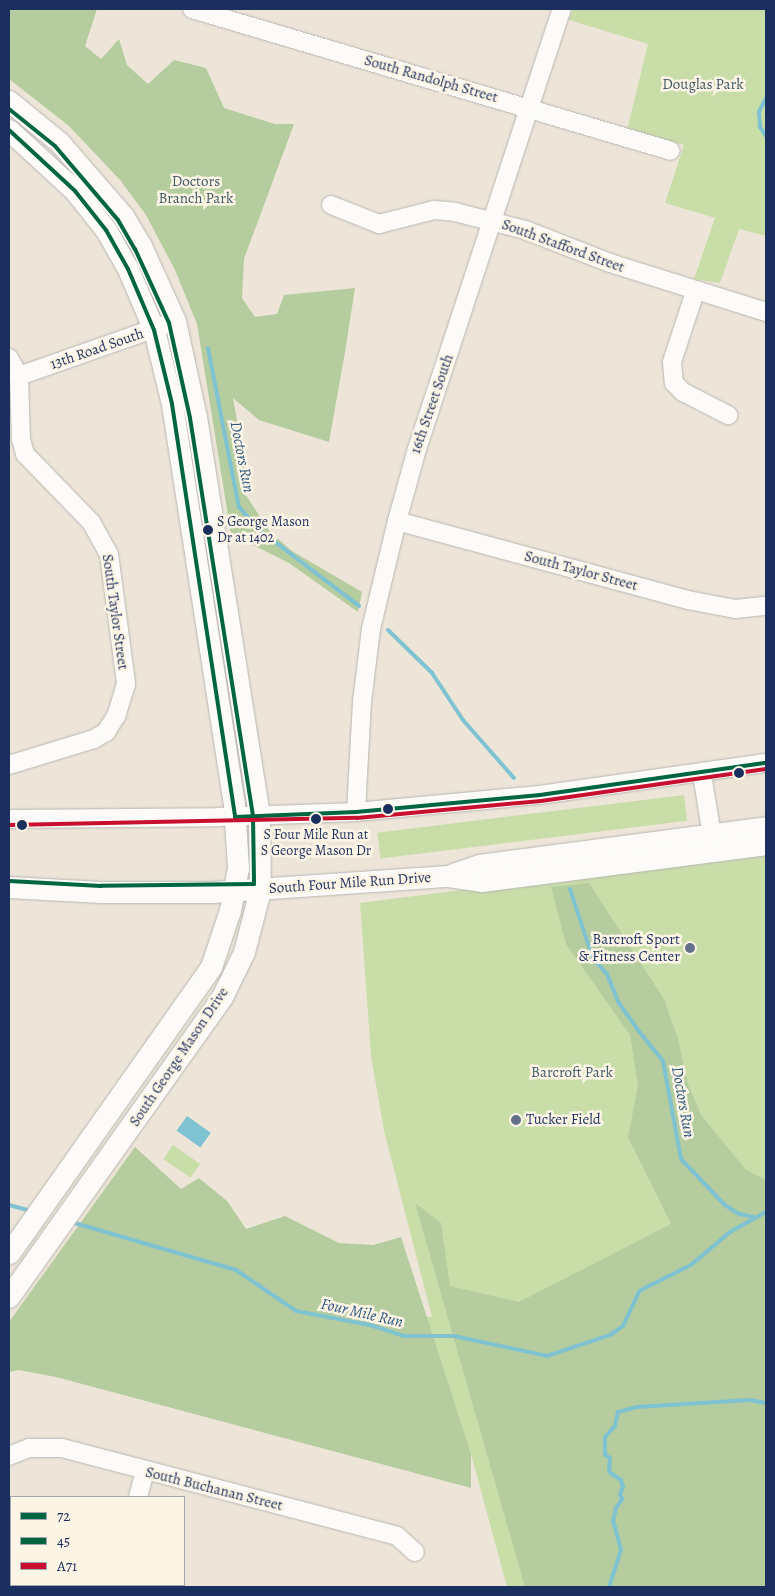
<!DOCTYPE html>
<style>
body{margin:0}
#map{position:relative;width:775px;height:1596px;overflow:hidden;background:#ede6d8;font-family:Alegreya,serif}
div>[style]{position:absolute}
.green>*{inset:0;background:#c9dda9;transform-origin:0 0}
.forest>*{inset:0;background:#b5cc9f}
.water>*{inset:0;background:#7fc2d1;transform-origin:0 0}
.stream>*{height:4px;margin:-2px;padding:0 2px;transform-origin:2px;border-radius:2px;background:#7fc2d1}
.roads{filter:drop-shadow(0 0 1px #b8b6b2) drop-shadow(0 0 1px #b8b6b2)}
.minor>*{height:18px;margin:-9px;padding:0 9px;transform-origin:9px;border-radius:9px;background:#fcfbf9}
.major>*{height:21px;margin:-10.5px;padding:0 10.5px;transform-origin:10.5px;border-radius:10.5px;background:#fcfbf9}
.bus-1>*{height:4px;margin:-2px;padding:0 2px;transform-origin:2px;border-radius:2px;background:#006641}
.bus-2>*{height:4px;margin:-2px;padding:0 2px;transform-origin:2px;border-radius:2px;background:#006641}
.bus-3>*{height:4px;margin:-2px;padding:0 2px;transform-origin:2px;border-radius:2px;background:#c8102e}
.dots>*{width:14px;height:14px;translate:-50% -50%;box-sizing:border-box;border:2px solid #fcf5e5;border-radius:50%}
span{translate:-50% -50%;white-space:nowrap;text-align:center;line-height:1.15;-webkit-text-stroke:5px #fcf5e5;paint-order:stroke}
.bus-label{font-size:14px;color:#1b2f5e}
.left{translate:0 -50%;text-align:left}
.street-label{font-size:15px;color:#1b2f5e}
.park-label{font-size:15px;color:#3f5967}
.poi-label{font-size:15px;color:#1b2f5e}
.right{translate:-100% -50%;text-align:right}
.water-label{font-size:16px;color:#2b5680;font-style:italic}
.frame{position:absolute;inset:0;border:10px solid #1b2f5e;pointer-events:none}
.legend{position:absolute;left:10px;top:1496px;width:175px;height:90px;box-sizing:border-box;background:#fcf5e5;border:1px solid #a2a6af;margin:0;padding:6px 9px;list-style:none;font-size:15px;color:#1b2f5e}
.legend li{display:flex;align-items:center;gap:10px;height:25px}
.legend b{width:25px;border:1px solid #a2a6af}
</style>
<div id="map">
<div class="green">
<div style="clip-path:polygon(573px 9px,766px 9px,766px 236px,739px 229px,720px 283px,694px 279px,715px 218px,665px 203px,684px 145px,627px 130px,648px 44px,569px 20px)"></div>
<div style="left:684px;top:795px;width:26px;height:309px;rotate:83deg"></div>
<div style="clip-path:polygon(766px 851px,766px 1587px,507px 1587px,471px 1454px,191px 1204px,227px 1201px,246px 1229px,384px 1311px,432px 1317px,384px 1131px,371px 1056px,360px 903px)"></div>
<div style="left:173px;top:1145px;width:33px;height:17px;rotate:35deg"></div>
</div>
<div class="forest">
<div style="clip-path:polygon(9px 9px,97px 9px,85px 46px,101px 59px,119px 39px,127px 65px,148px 84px,174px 60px,206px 68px,224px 108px,275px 124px,294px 124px,244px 259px,242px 298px,255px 317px,277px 314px,284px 295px,355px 288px,345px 352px,329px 442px,259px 420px,233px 398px,245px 464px,240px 486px,270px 532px,292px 551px,362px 592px,358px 612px,289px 563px,231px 534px,197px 324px,175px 270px,146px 215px,120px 180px,69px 126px,9px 79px)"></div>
<div style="clip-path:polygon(589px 883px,664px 999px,678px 1039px,688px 1084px,701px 1115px,746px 1170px,766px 1180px,766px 1587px,525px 1587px,415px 1203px,441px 1223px,450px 1286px,519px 1302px,671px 1224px,628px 1137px,638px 1085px,630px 1035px,566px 944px,551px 887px)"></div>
<div style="clip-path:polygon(135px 1147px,181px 1189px,199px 1178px,227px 1201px,246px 1229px,285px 1216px,339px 1243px,373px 1245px,401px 1237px,471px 1454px,471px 1488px,56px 1377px,19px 1370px,9px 1372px,9px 1322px)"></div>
</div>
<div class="water">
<div style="left:187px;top:1116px;width:29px;height:18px;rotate:35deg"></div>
</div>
<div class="stream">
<div style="left:766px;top:98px;width:16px;rotate:117deg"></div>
<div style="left:759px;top:112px;width:15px;rotate:86deg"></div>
<div style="left:760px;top:127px;width:11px;rotate:56deg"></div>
<div style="left:208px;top:348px;width:162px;rotate:79deg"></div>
<div style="left:239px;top:507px;width:29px;rotate:49deg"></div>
<div style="left:258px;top:529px;width:127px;rotate:37.3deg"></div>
<div style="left:388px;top:630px;width:62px;rotate:44.3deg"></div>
<div style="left:432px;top:673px;width:56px;rotate:56.6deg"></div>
<div style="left:463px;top:720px;width:77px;rotate:48.7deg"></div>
<div style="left:570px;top:889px;width:74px;rotate:71.8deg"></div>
<div style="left:593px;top:959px;width:21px;rotate:47deg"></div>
<div style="left:607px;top:974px;width:31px;rotate:68deg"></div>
<div style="left:619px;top:1003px;width:32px;rotate:55deg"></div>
<div style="left:637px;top:1029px;width:41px;rotate:50.9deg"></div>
<div style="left:663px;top:1061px;width:100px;rotate:79.6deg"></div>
<div style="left:681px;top:1159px;width:64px;rotate:46.3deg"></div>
<div style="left:725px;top:1205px;width:17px;rotate:33deg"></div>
<div style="left:739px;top:1214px;width:15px;rotate:11deg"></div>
<div style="left:9px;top:1205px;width:23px;rotate:15deg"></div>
<div style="left:71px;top:1222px;width:172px;rotate:16.2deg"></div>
<div style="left:236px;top:1270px;width:73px;rotate:34.3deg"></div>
<div style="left:296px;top:1311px;width:75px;rotate:10.7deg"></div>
<div style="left:370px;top:1325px;width:36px;rotate:18deg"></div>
<div style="left:404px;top:1336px;width:50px"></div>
<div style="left:454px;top:1336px;width:95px;rotate:12.1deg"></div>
<div style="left:547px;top:1356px;width:66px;rotate:-18.4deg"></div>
<div style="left:610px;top:1335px;width:16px;rotate:-35deg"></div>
<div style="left:623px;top:1326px;width:38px;rotate:-65deg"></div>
<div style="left:639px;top:1291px;width:58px;rotate:-26.6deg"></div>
<div style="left:691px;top:1265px;width:51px;rotate:-40.2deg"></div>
<div style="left:730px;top:1232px;width:41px;rotate:-29.1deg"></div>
<div style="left:609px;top:1587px;width:39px;rotate:-72deg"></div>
<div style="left:621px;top:1550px;width:30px;rotate:-105deg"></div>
<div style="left:613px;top:1521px;width:13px;rotate:-77deg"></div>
<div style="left:616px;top:1508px;width:11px;rotate:-56deg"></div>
<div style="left:622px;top:1499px;width:5px;rotate:-112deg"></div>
<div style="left:620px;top:1494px;width:8px;rotate:-67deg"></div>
<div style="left:623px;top:1487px;width:7px;rotate:-106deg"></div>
<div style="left:621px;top:1480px;width:14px;rotate:-146deg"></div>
<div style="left:609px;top:1472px;width:14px;rotate:-86deg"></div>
<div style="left:610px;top:1458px;width:6px;rotate:-149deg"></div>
<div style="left:605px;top:1455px;width:18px;rotate:-90deg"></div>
<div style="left:605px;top:1437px;width:15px;rotate:-48deg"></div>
<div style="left:615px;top:1426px;width:14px;rotate:-78deg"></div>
<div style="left:618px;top:1412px;width:20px;rotate:-15deg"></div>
<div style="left:637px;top:1407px;width:112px;rotate:-3.6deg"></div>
<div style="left:749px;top:1400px;width:17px;rotate:10deg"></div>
</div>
<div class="roads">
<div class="minor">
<div style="left:192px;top:9px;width:499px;rotate:16.5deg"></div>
<div style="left:331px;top:205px;width:52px;rotate:21.6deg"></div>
<div style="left:379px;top:224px;width:57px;rotate:-14.3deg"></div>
<div style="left:434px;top:210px;width:21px;rotate:5deg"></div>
<div style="left:455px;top:212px;width:72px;rotate:14.4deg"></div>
<div style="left:525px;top:230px;width:91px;rotate:21.2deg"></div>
<div style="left:610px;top:263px;width:164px;rotate:17.4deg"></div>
<div style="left:695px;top:292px;width:74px;rotate:108.2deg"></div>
<div style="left:672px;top:362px;width:21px;rotate:85deg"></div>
<div style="left:674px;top:383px;width:13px;rotate:45deg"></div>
<div style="left:683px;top:392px;width:51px;rotate:27.1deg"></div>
<div style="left:9px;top:358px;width:21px;rotate:61deg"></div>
<div style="left:19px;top:376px;width:63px;rotate:88.2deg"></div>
<div style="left:21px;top:439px;width:16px;rotate:75deg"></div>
<div style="left:25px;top:454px;width:95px;rotate:45.9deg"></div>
<div style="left:91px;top:522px;width:37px;rotate:61deg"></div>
<div style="left:109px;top:554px;width:131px;rotate:82.5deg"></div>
<div style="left:126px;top:684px;width:34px;rotate:107deg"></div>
<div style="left:116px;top:716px;width:19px;rotate:122deg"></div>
<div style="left:106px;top:732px;width:14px;rotate:150deg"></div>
<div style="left:94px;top:739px;width:89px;rotate:163deg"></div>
<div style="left:19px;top:376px;width:165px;rotate:-19.4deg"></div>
<div style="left:397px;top:521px;width:302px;rotate:15.2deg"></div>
<div style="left:688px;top:600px;width:48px;rotate:10.8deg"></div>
<div style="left:735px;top:609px;width:31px;rotate:-6deg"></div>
<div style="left:702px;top:774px;width:75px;rotate:80.8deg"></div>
<div style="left:356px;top:812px;width:110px;rotate:-86.9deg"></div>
<div style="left:362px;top:702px;width:74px;rotate:-83deg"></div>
<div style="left:371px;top:629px;width:111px;rotate:-76.5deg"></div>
<div style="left:397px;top:521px;width:75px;rotate:-74.5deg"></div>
<div style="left:417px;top:449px;width:463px;rotate:-71.8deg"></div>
<div style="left:9px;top:819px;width:209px;rotate:-0.5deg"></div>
<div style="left:218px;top:817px;width:138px;rotate:-2.1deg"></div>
<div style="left:356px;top:812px;width:185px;rotate:-5.3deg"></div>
<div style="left:540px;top:795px;width:228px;rotate:-8.1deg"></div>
<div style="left:9px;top:1456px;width:22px;rotate:-22deg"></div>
<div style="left:29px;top:1448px;width:33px"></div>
<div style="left:62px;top:1448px;width:346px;rotate:14.7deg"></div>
<div style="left:397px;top:1536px;width:24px;rotate:42deg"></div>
<div style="left:138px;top:1497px;width:27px;rotate:-75deg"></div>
<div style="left:116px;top:1587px;width:2px;rotate:-90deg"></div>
</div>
<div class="major">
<div style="left:9px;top:101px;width:65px;rotate:39.4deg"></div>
<div style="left:59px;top:142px;width:98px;rotate:49.1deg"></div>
<div style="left:123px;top:216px;width:35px;rotate:59deg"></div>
<div style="left:141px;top:246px;width:82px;rotate:65.6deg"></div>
<div style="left:175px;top:321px;width:98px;rotate:77.7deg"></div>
<div style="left:196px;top:417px;width:404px;rotate:81deg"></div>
<div style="left:259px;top:816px;width:74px;rotate:89.2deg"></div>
<div style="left:260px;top:890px;width:64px;rotate:104.5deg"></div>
<div style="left:244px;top:952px;width:50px;rotate:116.1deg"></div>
<div style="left:222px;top:997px;width:368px;rotate:125.4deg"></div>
<div style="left:9px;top:130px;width:90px;rotate:42.7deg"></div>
<div style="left:75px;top:191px;width:50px;rotate:51.5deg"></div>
<div style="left:106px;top:230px;width:45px;rotate:60.6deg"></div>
<div style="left:128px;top:269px;width:66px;rotate:66.9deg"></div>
<div style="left:154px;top:330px;width:76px;rotate:76.3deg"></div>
<div style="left:172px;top:404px;width:405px;rotate:81.2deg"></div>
<div style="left:234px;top:804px;width:64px;rotate:86.4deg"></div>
<div style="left:238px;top:868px;width:43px;rotate:100.8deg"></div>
<div style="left:230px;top:910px;width:60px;rotate:108.4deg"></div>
<div style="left:211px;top:967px;width:350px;rotate:125.2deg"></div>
<div style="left:453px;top:874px;width:28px;rotate:-19deg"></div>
<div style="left:479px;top:865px;width:290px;rotate:-7.5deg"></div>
<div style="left:9px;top:887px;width:92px;rotate:3.1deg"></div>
<div style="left:101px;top:892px;width:111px"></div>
<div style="left:212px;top:892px;width:237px;rotate:-3.9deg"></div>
<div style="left:448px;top:876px;width:34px;rotate:8deg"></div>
<div style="left:482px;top:881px;width:286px;rotate:-7.4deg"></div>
</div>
</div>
<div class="bus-1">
<div style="left:9px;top:130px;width:90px;rotate:42.7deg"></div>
<div style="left:75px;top:191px;width:50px;rotate:51.5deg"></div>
<div style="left:106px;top:230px;width:45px;rotate:60.6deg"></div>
<div style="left:128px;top:269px;width:66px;rotate:66.9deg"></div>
<div style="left:154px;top:330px;width:76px;rotate:76.3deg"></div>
<div style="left:172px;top:404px;width:418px;rotate:81.3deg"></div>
<div style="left:235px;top:817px;width:121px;rotate:-2.4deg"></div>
<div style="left:356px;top:812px;width:185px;rotate:-5.3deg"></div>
<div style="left:540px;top:795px;width:228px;rotate:-8.1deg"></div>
</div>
<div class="bus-2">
<div style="left:9px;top:109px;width:59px;rotate:38.8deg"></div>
<div style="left:55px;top:146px;width:97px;rotate:49.6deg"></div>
<div style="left:118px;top:220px;width:34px;rotate:60deg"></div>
<div style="left:135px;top:249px;width:81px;rotate:65.3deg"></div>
<div style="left:169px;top:323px;width:97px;rotate:77.5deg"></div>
<div style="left:190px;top:418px;width:404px;rotate:81deg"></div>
<div style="left:253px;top:817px;width:67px;rotate:89.1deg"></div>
<div style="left:254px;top:884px;width:153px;rotate:179.3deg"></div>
<div style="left:101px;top:886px;width:92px;rotate:-176.9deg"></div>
</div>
<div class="bus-3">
<div style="left:9px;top:825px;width:348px;rotate:-1.2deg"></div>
<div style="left:357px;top:818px;width:185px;rotate:-5.3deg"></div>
<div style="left:541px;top:801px;width:227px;rotate:-8.1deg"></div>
</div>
<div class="dots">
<div style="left:208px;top:530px;background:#1b2f5e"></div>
<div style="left:739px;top:773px;background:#1b2f5e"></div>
<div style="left:388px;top:809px;background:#1b2f5e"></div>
<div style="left:316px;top:819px;background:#1b2f5e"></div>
<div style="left:22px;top:825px;background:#1b2f5e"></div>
<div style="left:690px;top:948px;background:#646f89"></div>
<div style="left:516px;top:1120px;background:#646f89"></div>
</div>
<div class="bus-label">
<span class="left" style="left:217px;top:530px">S George Mason<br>Dr at 1402</span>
<span style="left:316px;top:843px">S Four Mile Run at<br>S George Mason Dr</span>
</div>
<div class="street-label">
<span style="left:431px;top:79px;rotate:16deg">South Randolph Street</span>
<span style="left:563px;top:246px;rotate:20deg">South Stafford Street</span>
<span style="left:97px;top:349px;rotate:-19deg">13th Road South</span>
<span style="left:432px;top:404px;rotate:-71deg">16th Street South</span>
<span style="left:581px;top:571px;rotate:15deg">South Taylor Street</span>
<span style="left:115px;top:612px;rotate:82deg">South Taylor Street</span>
<span style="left:350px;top:883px;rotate:-4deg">South Four Mile Run Drive</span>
<span style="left:179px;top:1057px;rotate:-56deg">South George Mason Drive</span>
<span style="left:214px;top:1489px;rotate:14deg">South Buchanan Street</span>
</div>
<div class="park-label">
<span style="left:703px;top:85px">Douglas Park</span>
<span style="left:196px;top:190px">Doctors<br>Branch Park</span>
<span style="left:572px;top:1073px">Barcroft Park</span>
</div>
<div class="poi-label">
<span class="right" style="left:680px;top:948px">Barcroft Sport<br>&amp; Fitness Center</span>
<span class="left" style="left:526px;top:1120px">Tucker Field</span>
</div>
<div class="water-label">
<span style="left:242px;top:457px;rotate:79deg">Doctors Run</span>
<span style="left:683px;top:1102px;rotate:80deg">Doctors Run</span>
<span style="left:362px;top:1313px;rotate:13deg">Four Mile Run</span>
</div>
<div class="frame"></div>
<ul class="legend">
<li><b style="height:6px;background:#006641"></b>72</li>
<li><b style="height:6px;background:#006641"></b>45</li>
<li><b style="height:6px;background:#c8102e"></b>A71</li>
</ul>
</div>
